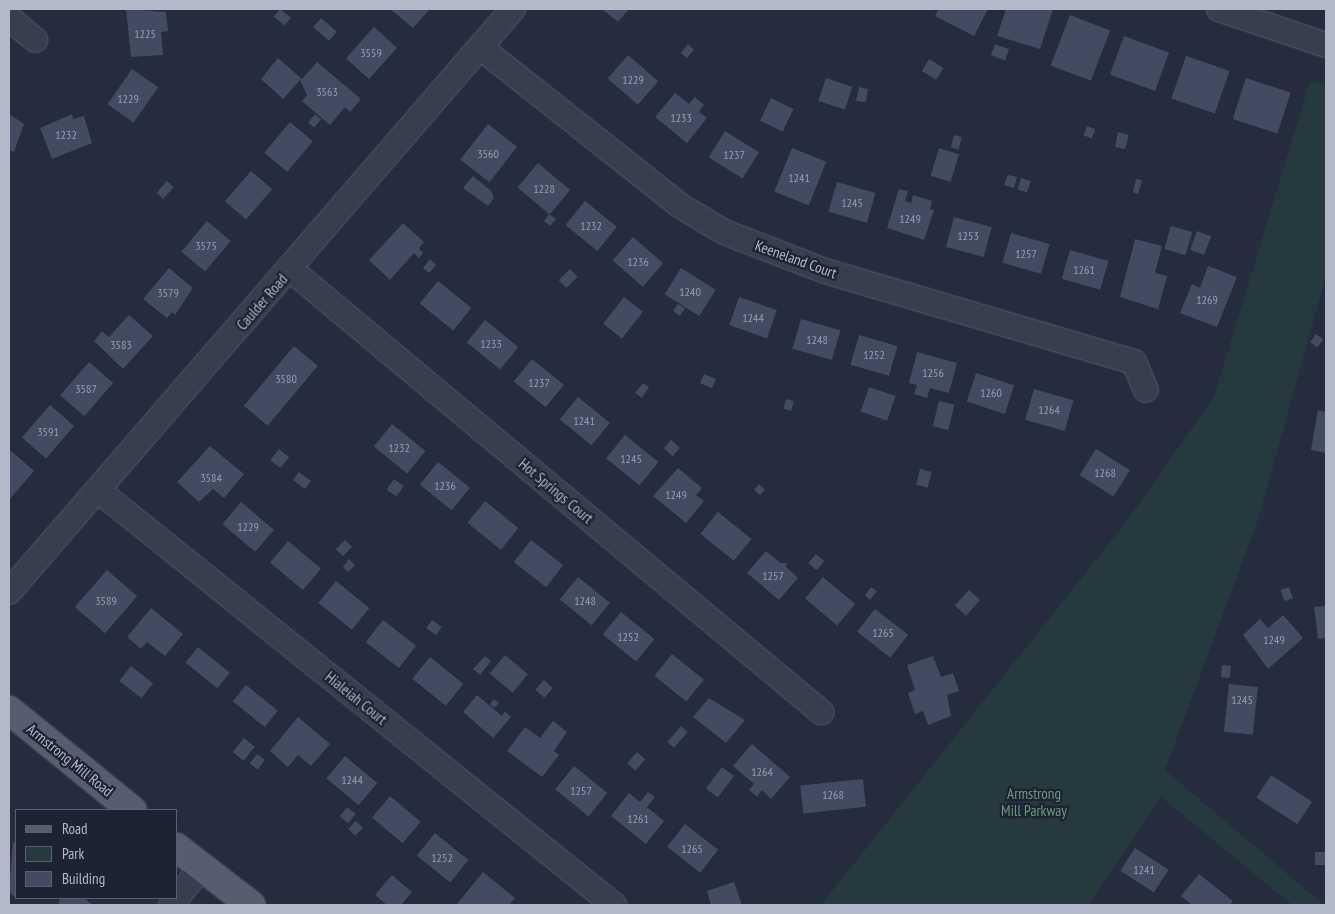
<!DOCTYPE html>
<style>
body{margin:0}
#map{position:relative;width:1335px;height:914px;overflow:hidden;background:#242c3e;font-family:"PT Sans Narrow",sans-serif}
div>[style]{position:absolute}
.green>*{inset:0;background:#26393f}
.building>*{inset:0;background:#434b60;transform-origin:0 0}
.roads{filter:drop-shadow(0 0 1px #565c6c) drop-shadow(0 0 1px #565c6c)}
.minor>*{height:24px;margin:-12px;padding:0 12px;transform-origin:12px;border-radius:12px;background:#383e4e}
.major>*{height:28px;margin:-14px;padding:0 14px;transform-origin:14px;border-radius:14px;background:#565d6e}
span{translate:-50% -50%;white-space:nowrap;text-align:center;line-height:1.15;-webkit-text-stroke:4.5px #1d2333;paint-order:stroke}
.number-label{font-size:12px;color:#989eaf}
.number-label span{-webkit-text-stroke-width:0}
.street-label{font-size:15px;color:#b4b9c9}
.park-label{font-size:15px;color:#6b9a7c}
.frame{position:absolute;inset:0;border:10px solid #b4b9c9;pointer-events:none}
.legend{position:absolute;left:15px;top:809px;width:162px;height:90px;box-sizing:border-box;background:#1d2333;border:1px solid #595f6f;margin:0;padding:6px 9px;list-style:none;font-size:15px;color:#b4b9c9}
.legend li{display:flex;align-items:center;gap:10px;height:25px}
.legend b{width:25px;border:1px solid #595f6f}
</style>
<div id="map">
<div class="green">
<div style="clip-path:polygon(1310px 81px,1326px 85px,1326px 276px,1259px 517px,1165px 770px,1324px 905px,1292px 905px,1161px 797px,1088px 905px,821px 905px,1126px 522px,1214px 397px)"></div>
</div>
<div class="building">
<div style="clip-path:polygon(126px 9px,166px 12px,168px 31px,161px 32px,163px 55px,131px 57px)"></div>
<div style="left:280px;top:9px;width:14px;height:10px;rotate:39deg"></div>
<div style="clip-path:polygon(390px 9px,430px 9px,413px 28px)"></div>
<div style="clip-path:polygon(602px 9px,629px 9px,618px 22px)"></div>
<div style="clip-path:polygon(939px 9px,988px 9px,974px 36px,935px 16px)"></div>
<div style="clip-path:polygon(1006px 9px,1053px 9px,1040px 49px,997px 36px)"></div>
<div style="left:1070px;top:15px;width:43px;height:54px;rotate:21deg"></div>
<div style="left:321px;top:18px;width:21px;height:12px;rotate:41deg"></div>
<div style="left:374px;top:27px;width:31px;height:42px;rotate:42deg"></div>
<div style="left:1124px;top:36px;width:48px;height:41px;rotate:20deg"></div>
<div style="clip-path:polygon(688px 44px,694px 50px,687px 58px,681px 53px)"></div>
<div style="left:995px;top:44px;width:15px;height:12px;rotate:20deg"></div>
<div style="left:628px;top:55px;width:40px;height:31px;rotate:41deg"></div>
<div style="left:1186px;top:56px;width:46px;height:45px;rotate:19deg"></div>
<div style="clip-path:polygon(278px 58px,302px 79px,317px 62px,361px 99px,350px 112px,345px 107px,330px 125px,302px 101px,307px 95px,300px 80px,283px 99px,261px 79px)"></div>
<div style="left:929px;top:59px;width:17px;height:14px;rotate:31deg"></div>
<div style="left:132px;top:69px;width:32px;height:43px;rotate:35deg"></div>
<div style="left:826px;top:78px;width:28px;height:24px;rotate:19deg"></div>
<div style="left:1246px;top:78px;width:47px;height:43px;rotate:18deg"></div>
<div style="clip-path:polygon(859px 87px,868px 89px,866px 102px,856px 101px)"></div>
<div style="clip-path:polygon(675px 93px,689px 104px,695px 97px,704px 105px,699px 112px,707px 118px,687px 143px,655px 117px)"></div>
<div style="left:771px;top:98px;width:25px;height:25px;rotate:26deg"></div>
<div style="clip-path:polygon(9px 114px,24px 124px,14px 152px,9px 150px)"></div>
<div style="clip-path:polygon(72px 114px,73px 119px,84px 116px,92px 143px,52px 159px,40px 128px)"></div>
<div style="left:315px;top:114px;width:8px;height:11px;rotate:40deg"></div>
<div style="left:290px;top:122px;width:30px;height:40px;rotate:40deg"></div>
<div style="left:488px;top:124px;width:37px;height:45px;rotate:38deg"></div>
<div style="left:1087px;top:126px;width:9px;height:10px;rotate:21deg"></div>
<div style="left:725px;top:131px;width:40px;height:31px;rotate:32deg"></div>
<div style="clip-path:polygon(1118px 132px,1129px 135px,1125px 149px,1115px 147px)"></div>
<div style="left:954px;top:135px;width:8px;height:13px;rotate:14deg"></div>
<div style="left:792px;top:148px;width:37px;height:47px;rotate:22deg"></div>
<div style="left:939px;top:148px;width:21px;height:29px;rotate:17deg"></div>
<div style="left:538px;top:163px;width:42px;height:32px;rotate:40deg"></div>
<div style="left:251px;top:171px;width:28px;height:40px;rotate:41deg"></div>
<div style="clip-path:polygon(1008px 175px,1017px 177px,1014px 188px,1004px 185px)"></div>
<div style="clip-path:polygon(473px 176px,491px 191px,494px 198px,488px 206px,463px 188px)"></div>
<div style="left:1021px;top:178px;width:10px;height:12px;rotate:17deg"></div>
<div style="clip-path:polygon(1136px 179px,1142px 180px,1138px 194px,1133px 192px)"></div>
<div style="left:167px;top:181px;width:9px;height:16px;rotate:41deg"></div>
<div style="left:837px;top:182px;width:40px;height:31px;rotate:16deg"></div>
<div style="clip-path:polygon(899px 189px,908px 191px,905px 201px,911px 203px,913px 195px,932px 201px,930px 209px,934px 210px,924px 240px,887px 228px)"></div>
<div style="left:585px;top:201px;width:41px;height:31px;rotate:39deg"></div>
<div style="clip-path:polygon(549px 214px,556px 219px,550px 226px,544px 221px)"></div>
<div style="left:954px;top:217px;width:39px;height:31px;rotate:15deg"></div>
<div style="left:207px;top:221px;width:31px;height:40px;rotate:40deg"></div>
<div style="clip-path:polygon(403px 223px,424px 242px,419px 248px,423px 253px,419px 258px,414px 253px,390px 280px,369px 260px)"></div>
<div style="left:1171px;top:226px;width:22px;height:24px;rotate:16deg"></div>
<div style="left:1197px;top:231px;width:15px;height:20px;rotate:20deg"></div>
<div style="left:1011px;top:233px;width:40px;height:31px;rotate:16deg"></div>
<div style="left:633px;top:237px;width:40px;height:31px;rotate:41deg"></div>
<div style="clip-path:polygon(1135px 239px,1162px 246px,1155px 273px,1167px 276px,1158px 309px,1120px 297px)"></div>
<div style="left:1070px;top:250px;width:40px;height:30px;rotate:16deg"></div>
<div style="clip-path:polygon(430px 259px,436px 265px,429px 273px,423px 268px)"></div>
<div style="clip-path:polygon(1208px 266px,1237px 277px,1217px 327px,1180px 313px,1192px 284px,1200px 288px)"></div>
<div style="clip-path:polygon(169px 268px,193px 288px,175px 315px,172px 312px,167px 318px,143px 299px)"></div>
<div style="left:681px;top:268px;width:41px;height:31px;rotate:32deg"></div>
<div style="left:570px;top:269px;width:11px;height:16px;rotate:45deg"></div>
<div style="left:438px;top:281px;width:43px;height:29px;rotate:39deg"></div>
<div style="left:624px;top:297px;width:24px;height:34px;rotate:38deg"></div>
<div style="left:739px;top:297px;width:40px;height:30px;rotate:19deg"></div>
<div style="clip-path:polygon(678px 304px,685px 308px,680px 316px,673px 311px)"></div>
<div style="clip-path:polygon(129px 315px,153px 336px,123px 369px,94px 341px,102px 331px,109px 337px)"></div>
<div style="left:801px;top:319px;width:41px;height:31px;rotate:16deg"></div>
<div style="left:485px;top:320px;width:43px;height:29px;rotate:39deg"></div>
<div style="left:1316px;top:334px;width:9px;height:10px;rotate:36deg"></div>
<div style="left:859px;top:335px;width:40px;height:31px;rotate:16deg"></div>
<div style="left:294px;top:346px;width:31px;height:78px;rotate:40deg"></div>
<div style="clip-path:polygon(917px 352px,957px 363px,949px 393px,930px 388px,927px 398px,914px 394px,917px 385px,909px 383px)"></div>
<div style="left:532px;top:359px;width:41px;height:29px;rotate:39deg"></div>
<div style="left:89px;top:362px;width:32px;height:44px;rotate:41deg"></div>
<div style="left:976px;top:373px;width:40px;height:30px;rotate:18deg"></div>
<div style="left:704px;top:374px;width:13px;height:10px;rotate:23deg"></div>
<div style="clip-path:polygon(643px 383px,649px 387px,642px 398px,635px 393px)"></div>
<div style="left:869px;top:387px;width:28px;height:26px;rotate:19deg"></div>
<div style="left:1034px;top:389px;width:41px;height:32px;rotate:16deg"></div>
<div style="left:578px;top:397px;width:41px;height:29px;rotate:39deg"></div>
<div style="left:786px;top:399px;width:8px;height:10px;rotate:14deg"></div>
<div style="left:939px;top:401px;width:16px;height:26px;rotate:14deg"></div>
<div style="left:50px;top:405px;width:32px;height:43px;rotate:41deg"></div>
<div style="clip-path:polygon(1318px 410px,1326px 412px,1326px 453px,1311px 450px)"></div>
<div style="left:392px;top:424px;width:43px;height:29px;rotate:39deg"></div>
<div style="left:625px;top:435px;width:43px;height:30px;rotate:39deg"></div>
<div style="left:671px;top:440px;width:12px;height:11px;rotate:42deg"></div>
<div style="clip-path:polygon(210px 446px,244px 474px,224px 498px,213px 489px,199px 502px,177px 482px)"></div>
<div style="left:279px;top:449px;width:13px;height:14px;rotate:39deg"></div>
<div style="left:1096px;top:449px;width:40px;height:31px;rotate:32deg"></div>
<div style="clip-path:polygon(10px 450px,34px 471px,9px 500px,9px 452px)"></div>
<div style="left:438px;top:462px;width:41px;height:29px;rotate:39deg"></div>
<div style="clip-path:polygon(678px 468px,702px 488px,696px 495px,704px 501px,686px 523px,653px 496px)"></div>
<div style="left:920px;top:469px;width:12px;height:16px;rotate:14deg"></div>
<div style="left:299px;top:472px;width:15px;height:10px;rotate:37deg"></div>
<div style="left:394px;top:479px;width:12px;height:13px;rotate:35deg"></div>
<div style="clip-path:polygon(759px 484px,765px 490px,760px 495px,754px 490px)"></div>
<div style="left:485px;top:501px;width:43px;height:28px;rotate:39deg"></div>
<div style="left:241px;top:502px;width:43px;height:29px;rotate:40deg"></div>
<div style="left:718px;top:512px;width:43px;height:28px;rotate:39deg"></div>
<div style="left:345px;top:540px;width:10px;height:13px;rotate:45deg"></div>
<div style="left:531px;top:540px;width:41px;height:28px;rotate:38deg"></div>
<div style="left:288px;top:541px;width:43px;height:28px;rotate:40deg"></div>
<div style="clip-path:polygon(766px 551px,781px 563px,788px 563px,785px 566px,798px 578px,779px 600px,747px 573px)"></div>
<div style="left:816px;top:554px;width:11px;height:12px;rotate:41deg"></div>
<div style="clip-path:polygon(349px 559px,355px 565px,348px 572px,343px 567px)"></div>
<div style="left:107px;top:570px;width:40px;height:49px;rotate:41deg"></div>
<div style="left:578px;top:577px;width:41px;height:29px;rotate:39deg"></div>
<div style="left:823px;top:577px;width:42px;height:28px;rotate:40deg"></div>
<div style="left:336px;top:581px;width:43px;height:28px;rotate:39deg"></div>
<div style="clip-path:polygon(871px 587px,877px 591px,870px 600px,865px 595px)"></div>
<div style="left:1289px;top:587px;width:12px;height:9px;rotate:70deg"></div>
<div style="left:969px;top:590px;width:15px;height:21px;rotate:42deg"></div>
<div style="clip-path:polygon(1326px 606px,1326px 638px,1318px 639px,1314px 607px)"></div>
<div style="clip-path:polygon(151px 608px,183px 634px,165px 656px,147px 642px,141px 649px,127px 637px)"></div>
<div style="left:875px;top:609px;width:42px;height:29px;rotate:38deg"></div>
<div style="left:621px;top:612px;width:43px;height:29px;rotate:39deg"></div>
<div style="clip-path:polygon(1283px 615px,1303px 638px,1268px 669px,1243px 635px,1260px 619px,1268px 628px)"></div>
<div style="left:383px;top:620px;width:42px;height:28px;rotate:38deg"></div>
<div style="left:432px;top:620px;width:12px;height:10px;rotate:35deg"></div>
<div style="left:198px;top:647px;width:41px;height:20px;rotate:39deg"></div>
<div style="left:672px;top:654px;width:41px;height:28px;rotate:39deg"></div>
<div style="left:505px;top:655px;width:30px;height:24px;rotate:40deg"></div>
<div style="clip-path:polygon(485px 656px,491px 661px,480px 675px,473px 669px)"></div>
<div style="clip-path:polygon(933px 656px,941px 677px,953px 673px,959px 691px,947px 695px,951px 716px,928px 725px,923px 711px,915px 714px,908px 693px,915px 690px,907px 665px)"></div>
<div style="left:430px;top:657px;width:43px;height:28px;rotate:39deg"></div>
<div style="left:1222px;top:665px;width:9px;height:12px;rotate:6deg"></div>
<div style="left:131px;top:666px;width:28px;height:19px;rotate:38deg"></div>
<div style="left:544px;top:680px;width:12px;height:13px;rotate:42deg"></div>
<div style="left:1229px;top:684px;width:29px;height:48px;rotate:6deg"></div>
<div style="left:246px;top:685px;width:41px;height:21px;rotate:39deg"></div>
<div style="clip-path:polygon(477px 695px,502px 716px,505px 711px,511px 717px,493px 738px,463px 712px)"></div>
<div style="clip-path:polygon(709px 698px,745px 720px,726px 743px,693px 717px)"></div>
<div style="clip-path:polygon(494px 699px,499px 703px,494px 708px,490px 704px)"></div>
<div style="clip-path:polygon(298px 717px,330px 744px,311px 766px,298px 755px,288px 767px,270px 751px)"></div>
<div style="clip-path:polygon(553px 721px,567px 732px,554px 751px,559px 755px,542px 777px,507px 751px,525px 727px,540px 738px)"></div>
<div style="left:681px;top:726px;width:9px;height:21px;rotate:41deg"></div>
<div style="left:244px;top:738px;width:14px;height:18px;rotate:39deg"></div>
<div style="clip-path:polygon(752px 744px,790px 777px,771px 799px,762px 790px,757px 797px,749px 790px,754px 784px,733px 766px)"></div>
<div style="left:637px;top:752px;width:11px;height:15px;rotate:41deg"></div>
<div style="left:257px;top:754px;width:10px;height:12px;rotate:37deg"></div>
<div style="left:345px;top:756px;width:42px;height:29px;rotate:40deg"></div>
<div style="left:574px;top:766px;width:43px;height:30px;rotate:39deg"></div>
<div style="left:722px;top:767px;width:15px;height:27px;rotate:37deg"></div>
<div style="left:1271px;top:775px;width:49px;height:27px;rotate:33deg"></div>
<div style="left:863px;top:779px;width:28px;height:63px;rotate:84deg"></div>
<div style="clip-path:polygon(648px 792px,655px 797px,647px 807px,664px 821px,646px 844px,611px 816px,629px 793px,640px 802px)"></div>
<div style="left:390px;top:796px;width:40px;height:28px;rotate:40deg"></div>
<div style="left:347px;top:807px;width:11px;height:12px;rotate:38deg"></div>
<div style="left:356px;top:821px;width:10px;height:11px;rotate:45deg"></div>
<div style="left:685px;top:824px;width:42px;height:29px;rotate:38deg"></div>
<div style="left:435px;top:833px;width:43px;height:29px;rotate:39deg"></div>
<div style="clip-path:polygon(13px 841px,16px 844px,16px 898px,9px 892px)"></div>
<div style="left:1135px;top:848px;width:40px;height:27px;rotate:33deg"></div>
<div style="left:1326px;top:852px;width:13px;height:11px;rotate:90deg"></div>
<div style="clip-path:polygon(483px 872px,515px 898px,509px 905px,457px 904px)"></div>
<div style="clip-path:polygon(1199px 874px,1233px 901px,1230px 905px,1192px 905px,1181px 896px)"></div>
<div style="clip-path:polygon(392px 875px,412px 892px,401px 905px,387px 905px,375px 895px)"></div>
<div style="clip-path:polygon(734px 882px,742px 905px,711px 905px,707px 891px)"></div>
<div style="clip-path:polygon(60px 898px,84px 898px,93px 905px,58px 905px)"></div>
</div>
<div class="roads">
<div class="minor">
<div style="left:1219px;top:9px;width:113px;rotate:18.6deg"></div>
<div style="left:9px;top:18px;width:34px;rotate:40deg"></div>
<div style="left:480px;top:47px;width:254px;rotate:38.4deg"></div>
<div style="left:679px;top:205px;width:52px;rotate:31deg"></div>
<div style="left:724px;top:232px;width:108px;rotate:21.1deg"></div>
<div style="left:825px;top:271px;width:322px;rotate:16.4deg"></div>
<div style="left:1134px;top:362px;width:30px;rotate:67deg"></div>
<div style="left:290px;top:269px;width:692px;rotate:39.84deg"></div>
<div style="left:99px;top:491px;width:661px;rotate:38.8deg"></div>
<div style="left:9px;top:592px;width:771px;rotate:-49.16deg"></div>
<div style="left:171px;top:905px;width:49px;rotate:-50.8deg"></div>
</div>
<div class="major">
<div style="left:9px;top:710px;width:159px;rotate:39.1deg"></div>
<div style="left:176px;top:847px;width:95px;rotate:37.7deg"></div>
</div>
</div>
<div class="number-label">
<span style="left:145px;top:34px">1225</span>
<span style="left:371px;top:53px">3559</span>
<span style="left:633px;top:80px">1229</span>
<span style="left:327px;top:92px">3563</span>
<span style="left:128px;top:99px">1229</span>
<span style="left:681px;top:118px">1233</span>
<span style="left:66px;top:135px">1232</span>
<span style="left:488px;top:154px">3560</span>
<span style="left:734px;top:155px">1237</span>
<span style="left:799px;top:178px">1241</span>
<span style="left:544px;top:189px">1228</span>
<span style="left:852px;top:203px">1245</span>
<span style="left:910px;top:219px">1249</span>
<span style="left:591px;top:226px">1232</span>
<span style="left:968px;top:236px">1253</span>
<span style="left:206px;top:246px">3575</span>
<span style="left:1026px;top:254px">1257</span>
<span style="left:638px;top:262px">1236</span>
<span style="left:1084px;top:270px">1261</span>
<span style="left:690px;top:292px">1240</span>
<span style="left:168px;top:293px">3579</span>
<span style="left:1207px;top:300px">1269</span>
<span style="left:753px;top:318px">1244</span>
<span style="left:817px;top:340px">1248</span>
<span style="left:491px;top:344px">1233</span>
<span style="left:121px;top:345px">3583</span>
<span style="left:874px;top:355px">1252</span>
<span style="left:933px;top:373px">1256</span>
<span style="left:286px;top:379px">3580</span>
<span style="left:539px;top:383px">1237</span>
<span style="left:86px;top:389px">3587</span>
<span style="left:991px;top:393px">1260</span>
<span style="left:1049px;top:410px">1264</span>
<span style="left:584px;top:421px">1241</span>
<span style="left:48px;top:432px">3591</span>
<span style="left:399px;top:448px">1232</span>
<span style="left:631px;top:459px">1245</span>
<span style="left:1105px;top:473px">1268</span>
<span style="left:211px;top:478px">3584</span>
<span style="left:445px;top:486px">1236</span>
<span style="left:676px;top:495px">1249</span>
<span style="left:248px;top:527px">1229</span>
<span style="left:773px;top:576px">1257</span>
<span style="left:106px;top:601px">3589</span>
<span style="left:585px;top:601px">1248</span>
<span style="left:883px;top:633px">1265</span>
<span style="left:628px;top:637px">1252</span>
<span style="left:1274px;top:640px">1249</span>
<span style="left:1242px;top:700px">1245</span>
<span style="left:762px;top:772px">1264</span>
<span style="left:352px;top:780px">1244</span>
<span style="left:581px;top:791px">1257</span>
<span style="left:833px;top:795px">1268</span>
<span style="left:638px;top:819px">1261</span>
<span style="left:692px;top:849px">1265</span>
<span style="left:442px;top:858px">1252</span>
<span style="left:1144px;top:870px">1241</span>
</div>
<div class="street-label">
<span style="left:796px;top:259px;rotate:20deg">Keeneland Court</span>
<span style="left:262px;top:302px;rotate:-49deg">Caulder Road</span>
<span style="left:556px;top:491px;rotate:40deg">Hot Springs Court</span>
<span style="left:356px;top:698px;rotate:39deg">Hialeiah Court</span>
<span style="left:70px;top:760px;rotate:39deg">Armstrong Mill Road</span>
</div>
<div class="park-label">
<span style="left:1034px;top:802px">Armstrong<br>Mill Parkway</span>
</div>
<div class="frame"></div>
<ul class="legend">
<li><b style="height:6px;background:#565d6e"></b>Road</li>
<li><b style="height:14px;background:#26393f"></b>Park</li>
<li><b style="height:14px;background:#434b60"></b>Building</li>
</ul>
</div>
